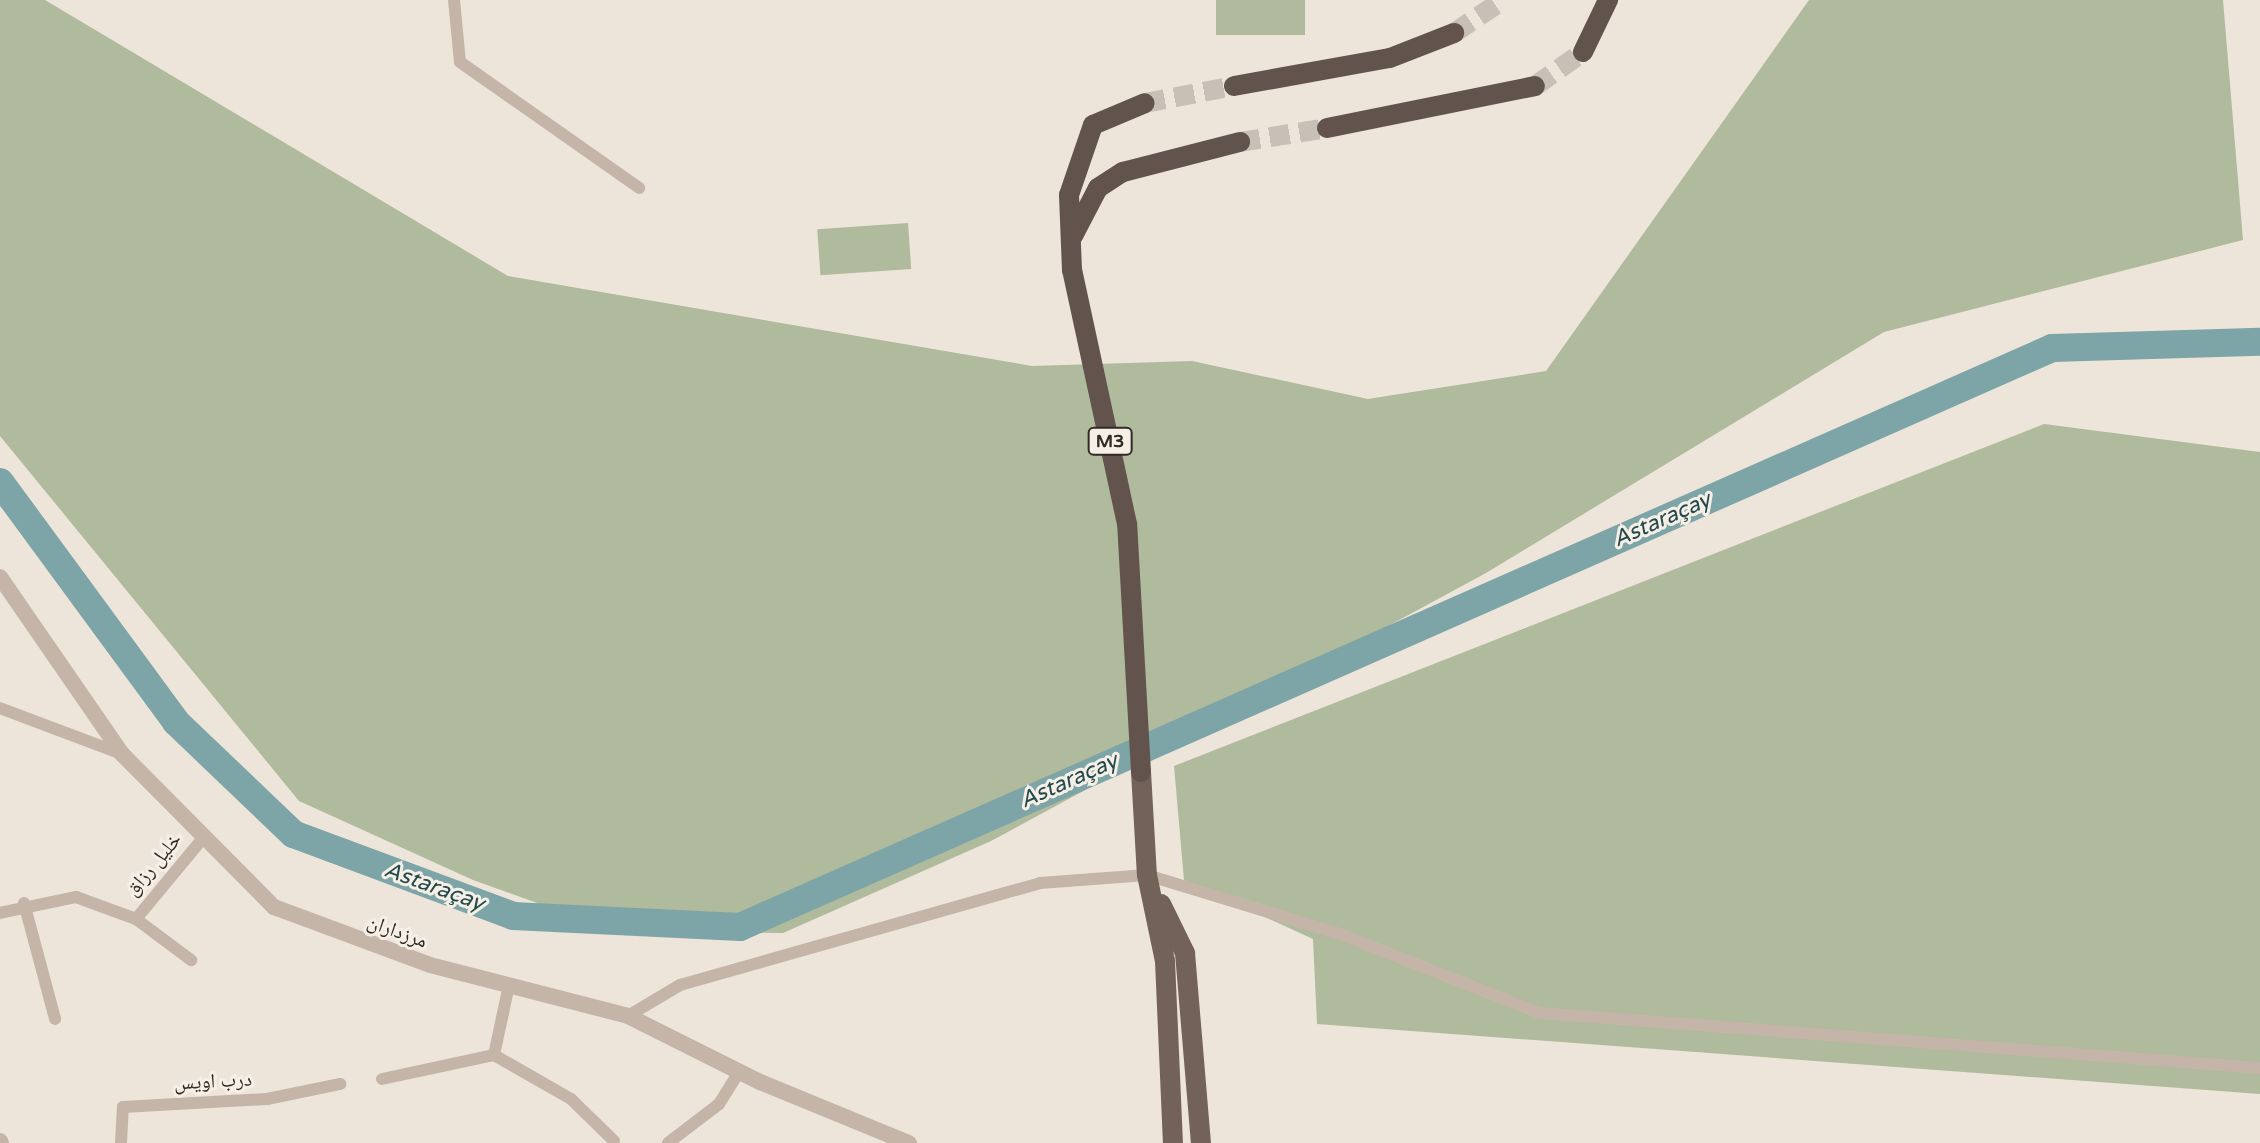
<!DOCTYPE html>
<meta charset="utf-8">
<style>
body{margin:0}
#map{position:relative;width:2260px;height:1143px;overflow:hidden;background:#eee5da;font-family:"Varela Round","Noto Naskh Arabic",sans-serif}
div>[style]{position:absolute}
.green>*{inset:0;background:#b0ba9c;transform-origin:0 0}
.river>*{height:28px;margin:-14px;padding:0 14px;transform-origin:14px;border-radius:14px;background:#7da5a7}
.trunk-tunnel>*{height:20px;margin-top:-10px;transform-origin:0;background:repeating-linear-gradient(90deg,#c8c0b6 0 20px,transparent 0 30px)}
.minor>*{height:12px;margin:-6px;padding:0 6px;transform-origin:6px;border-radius:6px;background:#c4b5a8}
.tertiary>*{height:16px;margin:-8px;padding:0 8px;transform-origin:8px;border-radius:8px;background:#c4b5a8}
.primary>*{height:20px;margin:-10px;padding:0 10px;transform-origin:10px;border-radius:10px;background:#72625a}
.trunk>*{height:20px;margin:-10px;padding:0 10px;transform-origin:10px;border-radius:10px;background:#62544c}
span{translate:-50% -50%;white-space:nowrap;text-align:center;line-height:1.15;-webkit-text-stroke:6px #f6efe6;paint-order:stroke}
.shield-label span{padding:2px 6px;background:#f6efe6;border:2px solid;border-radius:6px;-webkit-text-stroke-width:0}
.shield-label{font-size:18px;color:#322a27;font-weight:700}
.street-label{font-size:20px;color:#322a27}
.water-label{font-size:22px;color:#224a4e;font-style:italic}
</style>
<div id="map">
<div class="green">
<div style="clip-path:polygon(0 0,45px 0,508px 276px,1032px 366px,1192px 361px,1368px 399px,1546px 371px,1809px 0,2223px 0,2243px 240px,1884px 332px,1486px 573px,991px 841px,783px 933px,612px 930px,473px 880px,299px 801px,0 436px)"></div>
<div style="left:1216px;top:0;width:89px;height:35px"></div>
<div style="left:908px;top:223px;width:46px;height:91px;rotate:86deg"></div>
<div style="clip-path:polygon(2044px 424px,2260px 452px,2260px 1094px,1317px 1024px,1313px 939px,1184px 880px,1174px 766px)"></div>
</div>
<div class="river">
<div style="left:0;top:482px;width:298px;rotate:53.7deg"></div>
<div style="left:176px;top:722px;width:162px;rotate:43.7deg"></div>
<div style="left:293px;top:834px;width:235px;rotate:20.4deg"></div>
<div style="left:513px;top:916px;width:227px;rotate:2.8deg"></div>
<div style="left:740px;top:927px;width:1434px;rotate:-23.81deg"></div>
<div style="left:2052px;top:348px;width:208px;rotate:-1.7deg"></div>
</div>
<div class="trunk-tunnel">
<div style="left:1454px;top:33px;width:59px;rotate:-34deg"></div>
<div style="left:1535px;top:86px;width:59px;rotate:-35.3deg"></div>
<div style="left:1145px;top:103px;width:91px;rotate:-10.8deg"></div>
<div style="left:1240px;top:142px;width:88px;rotate:-9.1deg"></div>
</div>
<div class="minor">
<div style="left:454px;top:0;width:62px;rotate:84.5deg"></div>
<div style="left:460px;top:62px;width:219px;rotate:35.1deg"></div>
<div style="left:0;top:708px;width:130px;rotate:20.7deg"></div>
<div style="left:24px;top:903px;width:120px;rotate:75deg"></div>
<div style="left:0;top:913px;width:78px;rotate:-11.9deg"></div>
<div style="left:76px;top:897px;width:64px;rotate:20.1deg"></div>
<div style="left:136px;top:919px;width:105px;rotate:-50.4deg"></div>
<div style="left:136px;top:919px;width:69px;rotate:36.7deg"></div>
<div style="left:628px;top:1016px;width:61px;rotate:-30.8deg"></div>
<div style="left:680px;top:985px;width:374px;rotate:-15.8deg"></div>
<div style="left:1040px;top:883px;width:107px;rotate:-4.3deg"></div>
<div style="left:1147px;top:875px;width:202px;rotate:17deg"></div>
<div style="left:1340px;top:934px;width:215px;rotate:21.6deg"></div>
<div style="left:1540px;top:1013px;width:722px;rotate:4.37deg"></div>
<div style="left:494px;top:1055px;width:89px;rotate:29.7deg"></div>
<div style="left:571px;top:1099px;width:60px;rotate:44.3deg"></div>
<div style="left:382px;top:1079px;width:115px;rotate:-12.1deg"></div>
<div style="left:494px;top:1055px;width:72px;rotate:-77.9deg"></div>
<div style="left:121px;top:1143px;width:36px;rotate:-87deg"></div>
<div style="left:123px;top:1107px;width:144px;rotate:-3.2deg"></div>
<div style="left:267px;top:1099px;width:75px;rotate:-11.6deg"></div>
<div style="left:668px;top:1143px;width:64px;rotate:-37.4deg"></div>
<div style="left:719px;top:1104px;width:38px;rotate:-58deg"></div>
</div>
<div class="tertiary">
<div style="left:0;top:577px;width:215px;rotate:55.4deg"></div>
<div style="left:122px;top:754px;width:216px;rotate:45.2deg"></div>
<div style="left:274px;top:907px;width:166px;rotate:20.4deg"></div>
<div style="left:430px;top:965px;width:204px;rotate:14.4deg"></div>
<div style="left:628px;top:1016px;width:148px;rotate:26.6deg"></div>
<div style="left:760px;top:1082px;width:161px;rotate:22.3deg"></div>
<div style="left:0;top:1141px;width:2px;rotate:63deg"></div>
</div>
<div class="primary">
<div style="left:1141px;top:772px;width:103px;rotate:86.7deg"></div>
<div style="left:1147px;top:875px;width:88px;rotate:78.2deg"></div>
<div style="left:1165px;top:961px;width:182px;rotate:87.5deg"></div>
<div style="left:1161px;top:904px;width:55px;rotate:63.9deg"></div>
<div style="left:1185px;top:953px;width:191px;rotate:85.2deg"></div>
</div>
<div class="trunk">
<div style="left:1583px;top:52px;width:58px;rotate:-64.3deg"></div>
<div style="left:1234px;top:86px;width:158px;rotate:-10.2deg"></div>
<div style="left:1390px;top:58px;width:69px;rotate:-21.3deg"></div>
<div style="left:1327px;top:128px;width:212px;rotate:-11.4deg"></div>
<div style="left:1073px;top:236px;width:54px;rotate:-62.5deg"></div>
<div style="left:1098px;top:188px;width:30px;rotate:-33deg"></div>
<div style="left:1123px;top:172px;width:121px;rotate:-14.4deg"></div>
<div style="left:1141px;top:772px;width:248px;rotate:-93.2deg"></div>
<div style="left:1127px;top:524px;width:260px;rotate:-102.2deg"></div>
<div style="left:1072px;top:270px;width:75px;rotate:-92.3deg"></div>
<div style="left:1069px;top:195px;width:74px;rotate:-71.1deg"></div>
<div style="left:1093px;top:125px;width:56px;rotate:-22.9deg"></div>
</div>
<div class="shield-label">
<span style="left:1110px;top:441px">M3</span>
</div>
<div class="street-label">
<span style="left:154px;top:865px;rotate:-50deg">خلیل رزاق</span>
<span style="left:397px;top:932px;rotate:20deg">مرزداران</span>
<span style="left:213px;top:1082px;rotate:-3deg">درب اویس</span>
</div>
<div class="water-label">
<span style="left:1662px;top:520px;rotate:-24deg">Astaraçay</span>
<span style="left:1069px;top:781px;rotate:-24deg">Astaraçay</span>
<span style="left:434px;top:887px;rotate:20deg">Astaraçay</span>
</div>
</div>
